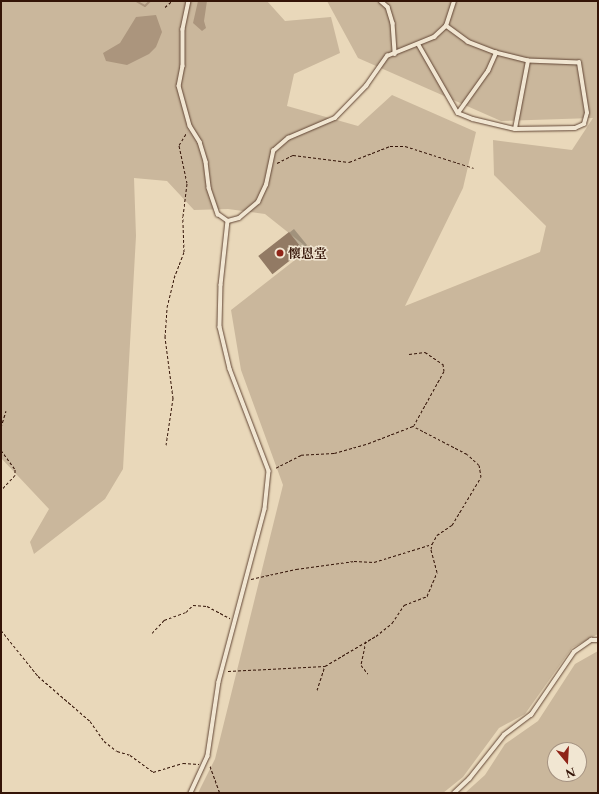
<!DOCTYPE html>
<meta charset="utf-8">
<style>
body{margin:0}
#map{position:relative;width:599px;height:794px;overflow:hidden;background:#e9d8ba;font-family:"Libre Caslon Text","Noto Serif TC",serif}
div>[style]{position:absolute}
.green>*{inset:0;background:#cab79c}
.water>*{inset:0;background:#ab957d}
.shadow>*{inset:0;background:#0003}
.stream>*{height:2px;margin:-1px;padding:0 1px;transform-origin:1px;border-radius:1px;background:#ab957d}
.building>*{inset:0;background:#927a64;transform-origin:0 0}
.path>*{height:1px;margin-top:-0.5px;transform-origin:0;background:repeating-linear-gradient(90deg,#341407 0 3px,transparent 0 5px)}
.roads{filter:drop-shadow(0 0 1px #614534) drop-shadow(0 0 1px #614534)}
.lane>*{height:3.5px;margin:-1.75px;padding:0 1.75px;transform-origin:1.75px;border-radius:1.75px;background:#f1e6d2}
.dots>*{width:11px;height:11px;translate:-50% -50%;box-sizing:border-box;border:2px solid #f1e6d2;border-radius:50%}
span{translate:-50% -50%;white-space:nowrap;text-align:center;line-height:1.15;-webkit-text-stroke:3px #f1e6d2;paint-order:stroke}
.poi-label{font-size:13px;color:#341407;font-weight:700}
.left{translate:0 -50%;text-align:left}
.frame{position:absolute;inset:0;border:2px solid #341407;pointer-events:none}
.north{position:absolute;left:547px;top:742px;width:40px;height:40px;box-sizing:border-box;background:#f1e6d2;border:1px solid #a59281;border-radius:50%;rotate:162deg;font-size:11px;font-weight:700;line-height:16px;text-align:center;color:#341407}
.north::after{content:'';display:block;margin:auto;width:14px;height:18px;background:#8f2418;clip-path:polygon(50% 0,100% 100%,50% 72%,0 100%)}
</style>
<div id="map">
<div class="green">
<div style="clip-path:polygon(1px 1px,267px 1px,285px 21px,331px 17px,340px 53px,294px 74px,287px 106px,358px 126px,392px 95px,476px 132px,463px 188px,405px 306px,540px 252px,546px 226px,494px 175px,493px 140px,572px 150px,593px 118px,501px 121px,358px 58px,327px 1px,598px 1px,598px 634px,572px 648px,525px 714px,499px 728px,463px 777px,443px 793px,198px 793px,215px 759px,283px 485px,241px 370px,231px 310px,309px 249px,265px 214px,228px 209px,194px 210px,167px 181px,134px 178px,136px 236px,123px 469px,105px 499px,34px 554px,30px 542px,49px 509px,1px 458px)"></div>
<div style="clip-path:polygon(evenodd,598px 651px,598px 793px,465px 793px,485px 775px,505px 744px,538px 721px,575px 664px,598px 651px,555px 750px,579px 750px,579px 774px,555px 774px,555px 750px)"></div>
</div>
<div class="water">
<div style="clip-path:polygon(198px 1px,207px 1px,204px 21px,206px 28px,202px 31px,193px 23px)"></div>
<div style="clip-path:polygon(156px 15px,162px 32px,156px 47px,149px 54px,127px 65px,106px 61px,103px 53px,120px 43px,136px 17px)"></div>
</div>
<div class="shadow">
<div style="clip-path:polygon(294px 229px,307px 245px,302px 250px,259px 256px)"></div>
</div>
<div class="stream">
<div style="left:136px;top:1px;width:10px;rotate:29deg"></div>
<div style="left:145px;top:6px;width:7px;rotate:-45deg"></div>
</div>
<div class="building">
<div style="left:289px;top:232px;width:23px;height:39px;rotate:52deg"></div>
</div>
<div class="path">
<div style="left:165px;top:7px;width:9px;rotate:-41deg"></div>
<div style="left:277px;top:163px;width:18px;rotate:-27deg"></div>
<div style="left:293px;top:155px;width:56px;rotate:7.1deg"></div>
<div style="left:349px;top:162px;width:44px;rotate:-21.3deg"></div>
<div style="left:390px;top:146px;width:15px"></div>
<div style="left:405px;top:146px;width:72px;rotate:17.7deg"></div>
<div style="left:409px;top:354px;width:16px;rotate:-7deg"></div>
<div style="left:425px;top:352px;width:22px;rotate:34deg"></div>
<div style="left:443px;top:364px;width:7px;rotate:82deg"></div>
<div style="left:444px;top:371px;width:62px;rotate:119.1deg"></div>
<div style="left:1px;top:427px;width:17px;rotate:-73deg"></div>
<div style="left:166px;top:445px;width:48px;rotate:-81.5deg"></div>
<div style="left:173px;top:398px;width:62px;rotate:-97.5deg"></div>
<div style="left:165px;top:337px;width:30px;rotate:-86deg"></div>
<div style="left:167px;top:307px;width:30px;rotate:-76deg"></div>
<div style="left:174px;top:278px;width:28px;rotate:-69deg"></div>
<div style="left:184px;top:252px;width:36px;rotate:-92deg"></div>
<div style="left:183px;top:216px;width:33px;rotate:-83deg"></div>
<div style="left:187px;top:183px;width:39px;rotate:-102deg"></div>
<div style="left:179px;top:145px;width:15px;rotate:-58deg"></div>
<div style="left:1px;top:450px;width:24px;rotate:54deg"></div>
<div style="left:15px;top:469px;width:6px;rotate:90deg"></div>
<div style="left:15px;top:475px;width:21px;rotate:133deg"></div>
<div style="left:251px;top:579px;width:46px;rotate:-12.5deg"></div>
<div style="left:296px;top:569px;width:59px;rotate:-7.9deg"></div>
<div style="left:354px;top:561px;width:20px;rotate:3deg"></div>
<div style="left:374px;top:562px;width:61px;rotate:-17.2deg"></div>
<div style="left:1px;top:630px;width:59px;rotate:51.2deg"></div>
<div style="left:38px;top:676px;width:69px;rotate:40.9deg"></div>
<div style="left:90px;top:721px;width:24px;rotate:55deg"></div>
<div style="left:104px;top:741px;width:16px;rotate:38deg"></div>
<div style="left:117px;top:751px;width:14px;rotate:17deg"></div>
<div style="left:130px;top:755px;width:29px;rotate:36deg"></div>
<div style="left:153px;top:772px;width:31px;rotate:-17deg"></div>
<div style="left:183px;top:763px;width:16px;rotate:4deg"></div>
<div style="left:152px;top:633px;width:18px;rotate:-47deg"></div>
<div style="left:164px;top:620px;width:23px;rotate:-20deg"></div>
<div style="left:186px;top:612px;width:10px;rotate:-45deg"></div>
<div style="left:193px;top:605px;width:14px;rotate:4deg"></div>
<div style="left:207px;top:606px;width:26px;rotate:28deg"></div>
<div style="left:366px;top:641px;width:25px;rotate:102deg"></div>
<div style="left:361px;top:665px;width:11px;rotate:52deg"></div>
<div style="left:228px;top:671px;width:97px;rotate:-3deg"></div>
<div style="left:325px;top:666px;width:59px;rotate:-30.5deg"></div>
<div style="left:376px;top:636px;width:21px;rotate:-39deg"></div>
<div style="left:392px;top:623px;width:22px;rotate:-56deg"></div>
<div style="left:404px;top:605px;width:25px;rotate:-21deg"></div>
<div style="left:427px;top:596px;width:26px;rotate:-67deg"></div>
<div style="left:437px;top:572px;width:24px;rotate:-105deg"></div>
<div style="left:431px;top:549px;width:5px;rotate:-79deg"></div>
<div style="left:432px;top:544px;width:10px;rotate:-61deg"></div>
<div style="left:437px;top:535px;width:18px;rotate:-34deg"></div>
<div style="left:452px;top:525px;width:56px;rotate:-58.9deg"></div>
<div style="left:481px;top:477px;width:12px;rotate:-99deg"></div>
<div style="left:479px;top:465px;width:16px;rotate:-137deg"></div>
<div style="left:467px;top:454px;width:61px;rotate:-152.6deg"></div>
<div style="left:413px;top:426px;width:50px;rotate:159deg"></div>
<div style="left:366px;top:444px;width:33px;rotate:164deg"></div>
<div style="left:334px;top:453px;width:33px;rotate:177deg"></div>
<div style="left:301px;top:455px;width:29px;rotate:153deg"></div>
<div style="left:317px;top:690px;width:25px;rotate:-72deg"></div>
<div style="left:210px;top:766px;width:29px;rotate:70deg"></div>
</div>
<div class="roads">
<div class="lane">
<div style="left:189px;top:1px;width:29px;rotate:102deg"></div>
<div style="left:183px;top:29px;width:37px;rotate:90deg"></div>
<div style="left:183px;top:66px;width:20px;rotate:101deg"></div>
<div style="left:179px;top:86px;width:41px;rotate:74.6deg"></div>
<div style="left:190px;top:126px;width:19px;rotate:58deg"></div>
<div style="left:200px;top:142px;width:21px;rotate:73deg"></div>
<div style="left:206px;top:162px;width:26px;rotate:83deg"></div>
<div style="left:209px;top:188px;width:28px;rotate:71deg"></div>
<div style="left:218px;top:214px;width:12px;rotate:35deg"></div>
<div style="left:228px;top:221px;width:64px;rotate:96.2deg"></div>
<div style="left:221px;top:285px;width:42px;rotate:91.4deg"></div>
<div style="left:220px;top:327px;width:43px;rotate:76.6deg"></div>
<div style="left:230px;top:369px;width:109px;rotate:69.1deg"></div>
<div style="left:269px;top:471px;width:38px;rotate:96deg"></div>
<div style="left:265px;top:509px;width:179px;rotate:104.9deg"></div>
<div style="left:219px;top:682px;width:75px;rotate:98.5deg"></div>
<div style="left:208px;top:756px;width:41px;rotate:114.7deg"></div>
<div style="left:381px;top:1px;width:9px;rotate:41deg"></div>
<div style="left:388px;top:7px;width:17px;rotate:73deg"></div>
<div style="left:393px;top:23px;width:31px;rotate:86deg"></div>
<div style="left:419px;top:45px;width:78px;rotate:60.2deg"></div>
<div style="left:458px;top:113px;width:16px;rotate:22deg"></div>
<div style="left:473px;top:119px;width:43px;rotate:13.4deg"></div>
<div style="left:515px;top:129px;width:60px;rotate:-1deg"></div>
<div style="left:575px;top:128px;width:10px;rotate:-24deg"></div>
<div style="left:584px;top:124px;width:11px;rotate:-75deg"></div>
<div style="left:587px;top:113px;width:51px;rotate:-99.1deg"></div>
<div style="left:579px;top:63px;width:51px;rotate:-177.8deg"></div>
<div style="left:528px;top:61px;width:33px;rotate:-166deg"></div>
<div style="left:496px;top:53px;width:30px;rotate:-159deg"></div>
<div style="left:468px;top:42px;width:27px;rotate:-144deg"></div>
<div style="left:458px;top:113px;width:52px;rotate:-54.5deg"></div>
<div style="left:488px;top:71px;width:20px;rotate:-66deg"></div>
<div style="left:515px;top:129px;width:69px;rotate:-79.2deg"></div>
<div style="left:228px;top:221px;width:11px;rotate:-15deg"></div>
<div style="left:239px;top:218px;width:25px;rotate:-40deg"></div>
<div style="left:258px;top:202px;width:19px;rotate:-65deg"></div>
<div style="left:266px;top:185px;width:35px;rotate:-78deg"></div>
<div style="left:273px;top:151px;width:20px;rotate:-41deg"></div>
<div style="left:288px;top:138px;width:51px;rotate:-23.1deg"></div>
<div style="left:335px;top:118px;width:45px;rotate:-45.9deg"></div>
<div style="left:366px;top:86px;width:37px;rotate:-55deg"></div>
<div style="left:387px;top:56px;width:51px;rotate:-22deg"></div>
<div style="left:434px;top:37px;width:16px;rotate:-43deg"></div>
<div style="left:446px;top:26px;width:26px;rotate:-72deg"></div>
<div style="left:454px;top:793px;width:21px;rotate:-43deg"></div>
<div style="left:469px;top:779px;width:56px;rotate:-51.5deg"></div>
<div style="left:504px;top:735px;width:34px;rotate:-37deg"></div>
<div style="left:531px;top:715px;width:76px;rotate:-55.7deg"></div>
<div style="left:574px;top:652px;width:21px;rotate:-35deg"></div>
<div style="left:591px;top:640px;width:7px"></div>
</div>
</div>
<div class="dots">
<div style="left:280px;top:253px;background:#8f2418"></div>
</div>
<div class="poi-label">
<span class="left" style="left:288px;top:253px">懷恩堂</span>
</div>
<div class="frame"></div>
<div class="north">N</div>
</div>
